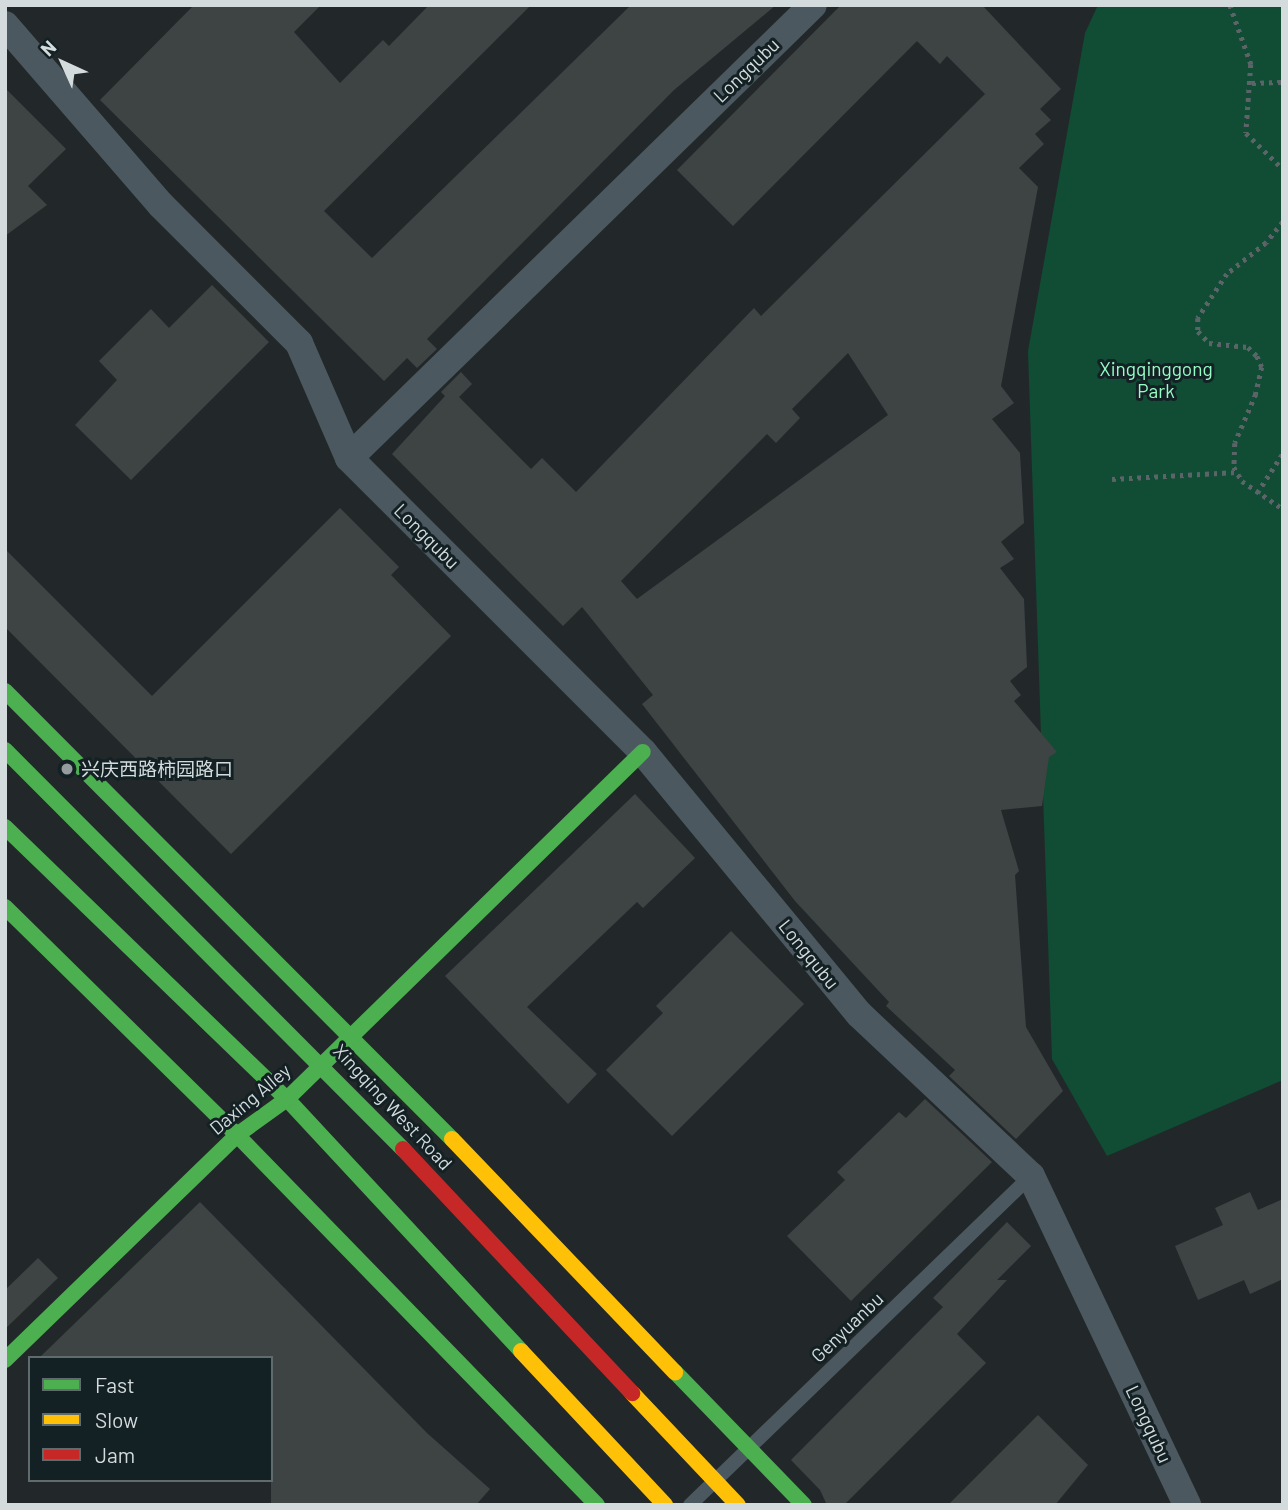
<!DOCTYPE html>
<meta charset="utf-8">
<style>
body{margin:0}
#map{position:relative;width:1288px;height:1510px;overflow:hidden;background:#22282a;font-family:Barlow,"Noto Sans SC",sans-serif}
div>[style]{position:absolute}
.green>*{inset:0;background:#114c34}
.building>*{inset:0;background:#3e4343}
.path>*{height:4.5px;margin-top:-2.25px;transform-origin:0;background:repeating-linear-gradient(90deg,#5c6469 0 3.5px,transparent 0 8.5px)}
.lane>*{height:14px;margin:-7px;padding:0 7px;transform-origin:7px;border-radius:7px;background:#4c585f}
.street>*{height:28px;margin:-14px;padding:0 14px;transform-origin:14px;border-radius:14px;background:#4c585f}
.fast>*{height:16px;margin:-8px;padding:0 8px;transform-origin:8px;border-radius:8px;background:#4caf50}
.slow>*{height:16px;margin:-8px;padding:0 8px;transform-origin:8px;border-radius:8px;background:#ffc107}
.jam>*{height:16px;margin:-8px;padding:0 8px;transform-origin:8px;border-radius:8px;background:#c62828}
.dots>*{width:19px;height:19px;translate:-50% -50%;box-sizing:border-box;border:4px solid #142124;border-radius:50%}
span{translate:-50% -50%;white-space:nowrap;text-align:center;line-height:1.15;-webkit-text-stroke:6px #142124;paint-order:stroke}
.street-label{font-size:19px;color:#d3dbdd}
.park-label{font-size:19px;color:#96fdc5}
.poi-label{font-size:19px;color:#d3dbdd}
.left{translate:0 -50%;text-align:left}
.frame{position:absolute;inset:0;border:7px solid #d3dbdd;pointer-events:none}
.legend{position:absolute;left:28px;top:1356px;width:245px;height:126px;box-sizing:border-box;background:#142124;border:2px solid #606b6e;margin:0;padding:9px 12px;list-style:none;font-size:21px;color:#d3dbdd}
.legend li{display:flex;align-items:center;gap:14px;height:35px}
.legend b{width:35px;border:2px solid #606b6e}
.north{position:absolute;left:28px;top:28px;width:70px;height:70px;-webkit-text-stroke:5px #142124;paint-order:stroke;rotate:315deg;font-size:19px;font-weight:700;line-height:28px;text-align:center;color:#d3dbdd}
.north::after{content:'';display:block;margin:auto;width:24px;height:32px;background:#d3dbdd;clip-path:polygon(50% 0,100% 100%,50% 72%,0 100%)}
</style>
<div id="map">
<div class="green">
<div style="clip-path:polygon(1098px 5px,1283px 5px,1283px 1080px,1107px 1156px,1052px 1059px,1028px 351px,1085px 33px)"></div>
</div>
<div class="building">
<div style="clip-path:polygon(194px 5px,321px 5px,294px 32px,340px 83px,383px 40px,389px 46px,429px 5px,531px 5px,324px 211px,372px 258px,631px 5px,776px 5px,674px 90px,427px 339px,437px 349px,417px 368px,407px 358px,384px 381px,100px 100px)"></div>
<div style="clip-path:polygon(evenodd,841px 5px,982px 5px,1061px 89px,1040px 109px,1051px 120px,1035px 134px,1044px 144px,1019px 168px,1038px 187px,1001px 386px,1014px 403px,992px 419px,1020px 453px,1024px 523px,1001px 542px,1014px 559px,1000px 568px,1024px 599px,1027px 667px,1010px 681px,1021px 695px,1014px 701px,1057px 752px,1049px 757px,1042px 806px,1001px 810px,1019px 871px,1015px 875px,1026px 1027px,1063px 1091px,1016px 1139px,949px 1076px,955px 1070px,886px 1006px,889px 1002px,795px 901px,642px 704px,653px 695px,582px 607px,563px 626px,392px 454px,445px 396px,441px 392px,461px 372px,472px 384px,459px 397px,531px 469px,542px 458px,576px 492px,754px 308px,761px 316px,985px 94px,947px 56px,940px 64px,917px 41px,733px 226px,677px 170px,841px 5px,848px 353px,888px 415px,637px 599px,621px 581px,767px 434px,776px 443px,800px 418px,792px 409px,848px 353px)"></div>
<div style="clip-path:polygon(5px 88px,66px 149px,28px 186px,47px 205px,5px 236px)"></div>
<div style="clip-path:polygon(212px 285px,269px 342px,131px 480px,75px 425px,117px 380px,99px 361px,151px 309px,169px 328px)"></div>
<div style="clip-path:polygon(340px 508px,399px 567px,391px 575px,451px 636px,231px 854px,5px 627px,5px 549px,152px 696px)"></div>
<div style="clip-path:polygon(635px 794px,695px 858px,643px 908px,637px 902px,527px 1007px,597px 1074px,568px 1104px,445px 976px)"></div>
<div style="clip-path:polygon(731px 931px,804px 1004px,672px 1136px,606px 1070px,663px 1013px,656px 1006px)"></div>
<div style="clip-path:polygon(925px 1099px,992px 1162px,851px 1301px,787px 1236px,845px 1180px,837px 1172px,899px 1112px,906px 1118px)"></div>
<div style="clip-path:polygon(1250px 1192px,1258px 1210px,1283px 1199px,1283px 1279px,1250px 1294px,1244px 1280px,1198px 1300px,1175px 1246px,1223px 1225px,1215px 1208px)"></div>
<div style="clip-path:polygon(200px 1202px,427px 1433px,490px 1489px,476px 1505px,271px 1505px,271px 1358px,39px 1358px)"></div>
<div style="clip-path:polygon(1007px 1222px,1031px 1246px,997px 1280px,1007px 1280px,957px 1334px,986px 1363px,844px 1505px,827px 1505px,820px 1490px,791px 1460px,943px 1307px,933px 1298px)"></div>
<div style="clip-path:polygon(38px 1258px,58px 1278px,5px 1329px,5px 1290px)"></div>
<div style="clip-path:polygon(1038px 1415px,1088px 1465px,1055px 1505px,948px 1505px)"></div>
</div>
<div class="path">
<div style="left:1230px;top:5px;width:63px;rotate:70.4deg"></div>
<div style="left:1251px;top:64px;width:69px;rotate:94.1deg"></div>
<div style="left:1246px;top:133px;width:52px;rotate:44.2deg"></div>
<div style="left:1252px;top:83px;width:31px;rotate:-2deg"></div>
<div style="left:1283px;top:222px;width:27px;rotate:129deg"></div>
<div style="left:1266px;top:243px;width:50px;rotate:141.5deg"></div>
<div style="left:1227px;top:274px;width:53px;rotate:123.4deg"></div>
<div style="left:1198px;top:318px;width:13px;rotate:90deg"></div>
<div style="left:1198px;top:331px;width:16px;rotate:47deg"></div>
<div style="left:1209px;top:343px;width:39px;rotate:6deg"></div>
<div style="left:1248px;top:347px;width:13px;rotate:45deg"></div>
<div style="left:1257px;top:356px;width:12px;rotate:66deg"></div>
<div style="left:1262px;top:367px;width:28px;rotate:103deg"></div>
<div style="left:1256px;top:394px;width:53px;rotate:113.2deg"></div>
<div style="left:1235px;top:443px;width:24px;rotate:92deg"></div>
<div style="left:1234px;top:467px;width:16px;rotate:60deg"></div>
<div style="left:1242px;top:481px;width:50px;rotate:34.3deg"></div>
<div style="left:1112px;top:479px;width:125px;rotate:-3.2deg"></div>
<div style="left:1257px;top:493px;width:48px;rotate:-57deg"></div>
</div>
<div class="lane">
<div style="left:690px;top:1505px;width:474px;rotate:-44deg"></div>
</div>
<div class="street">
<div style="left:5px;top:25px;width:238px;rotate:49.1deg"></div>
<div style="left:161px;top:205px;width:195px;rotate:45deg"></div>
<div style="left:299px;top:343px;width:125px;rotate:66.5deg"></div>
<div style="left:349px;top:458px;width:416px;rotate:45deg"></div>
<div style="left:643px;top:752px;width:340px;rotate:50.5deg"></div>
<div style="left:859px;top:1014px;width:236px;rotate:43.3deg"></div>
<div style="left:1031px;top:1176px;width:364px;rotate:64.6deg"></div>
<div style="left:349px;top:458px;width:648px;rotate:-44.31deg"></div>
</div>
<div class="fast">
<div style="left:5px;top:691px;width:633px;rotate:45.06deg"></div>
<div style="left:5px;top:750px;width:564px;rotate:45.07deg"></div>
<div style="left:5px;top:827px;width:392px;rotate:44deg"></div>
<div style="left:287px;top:1099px;width:344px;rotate:47.1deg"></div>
<div style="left:5px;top:907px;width:325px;rotate:44.5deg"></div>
<div style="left:237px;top:1135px;width:516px;rotate:45.78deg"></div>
<div style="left:5px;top:1360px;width:323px;rotate:-44.1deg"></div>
<div style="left:237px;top:1135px;width:62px;rotate:-35.8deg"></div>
<div style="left:287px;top:1099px;width:497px;rotate:-44.3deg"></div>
<div style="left:675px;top:1372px;width:185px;rotate:45.9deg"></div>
</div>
<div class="slow">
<div style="left:452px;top:1139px;width:323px;rotate:46.3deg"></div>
<div style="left:521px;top:1351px;width:211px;rotate:46.9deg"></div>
<div style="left:632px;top:1393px;width:154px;rotate:46.6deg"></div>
</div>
<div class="jam">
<div style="left:403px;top:1149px;width:335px;rotate:46.8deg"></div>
</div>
<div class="dots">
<div style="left:67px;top:769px;background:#959c9e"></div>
</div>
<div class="street-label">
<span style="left:746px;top:70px;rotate:-44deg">Longqubu</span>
<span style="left:427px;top:536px;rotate:45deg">Longqubu</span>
<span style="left:809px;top:954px;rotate:51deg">Longqubu</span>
<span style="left:250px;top:1099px;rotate:-40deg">Daxing Alley</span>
<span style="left:393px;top:1107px;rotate:47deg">Xingqing West Road</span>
<span style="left:847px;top:1327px;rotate:-44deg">Genyuanbu</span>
<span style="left:1149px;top:1424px;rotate:65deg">Longqubu</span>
</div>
<div class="park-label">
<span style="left:1156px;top:380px">Xingqinggong<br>Park</span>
</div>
<div class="poi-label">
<span class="left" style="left:81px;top:769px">兴庆西路柿园路口</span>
</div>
<div class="frame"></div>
<ul class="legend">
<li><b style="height:9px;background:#4caf50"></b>Fast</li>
<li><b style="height:9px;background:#ffc107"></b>Slow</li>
<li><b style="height:9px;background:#c62828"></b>Jam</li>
</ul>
<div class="north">N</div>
</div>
